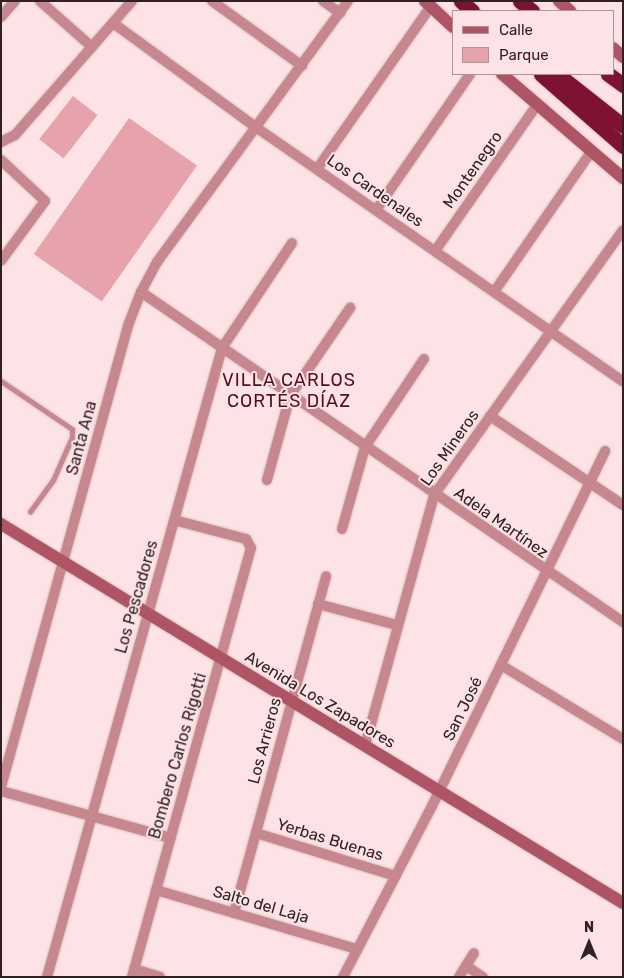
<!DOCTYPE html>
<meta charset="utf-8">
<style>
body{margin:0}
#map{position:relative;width:624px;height:978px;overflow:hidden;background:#fde3e6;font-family:Rubik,sans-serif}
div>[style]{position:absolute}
.green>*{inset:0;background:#e7a3ac;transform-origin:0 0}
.roads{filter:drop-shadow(0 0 1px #d8c0c3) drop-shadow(0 0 1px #d8c0c3)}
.lane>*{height:5px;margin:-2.5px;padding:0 2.5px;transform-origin:2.5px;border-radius:2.5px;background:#c7878f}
.street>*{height:10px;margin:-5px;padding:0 5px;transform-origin:5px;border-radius:5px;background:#c7878f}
.secondary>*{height:12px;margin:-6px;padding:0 6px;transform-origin:6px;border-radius:6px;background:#af5464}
.highway>*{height:15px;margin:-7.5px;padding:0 7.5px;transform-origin:7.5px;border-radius:7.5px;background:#7d1232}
span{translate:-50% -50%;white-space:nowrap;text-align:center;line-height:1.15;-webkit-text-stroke:4px #fde3e6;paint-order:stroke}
.street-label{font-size:16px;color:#302123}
.neighbourhood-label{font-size:18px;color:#530e21;letter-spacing:1px}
.frame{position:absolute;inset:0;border:2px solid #302123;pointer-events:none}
.legend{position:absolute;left:452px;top:10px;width:162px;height:65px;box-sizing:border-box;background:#fde3e6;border:1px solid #ab9598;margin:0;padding:6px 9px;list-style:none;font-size:15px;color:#302123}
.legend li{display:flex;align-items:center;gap:10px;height:25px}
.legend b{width:25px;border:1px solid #ab9598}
.north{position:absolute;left:564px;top:918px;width:50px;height:50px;-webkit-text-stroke:4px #fde3e6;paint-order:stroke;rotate:0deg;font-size:14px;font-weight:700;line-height:20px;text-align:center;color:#302123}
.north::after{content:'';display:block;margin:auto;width:18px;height:22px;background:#302123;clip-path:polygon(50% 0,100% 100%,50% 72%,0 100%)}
</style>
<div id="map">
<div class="green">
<div style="left:73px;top:96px;width:31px;height:55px;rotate:38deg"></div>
<div style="left:129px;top:118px;width:83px;height:166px;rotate:35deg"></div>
</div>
<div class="roads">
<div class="lane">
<div style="left:1px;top:381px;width:86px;rotate:34.1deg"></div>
<div style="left:72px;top:429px;width:8px;rotate:90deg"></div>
<div style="left:72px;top:437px;width:47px;rotate:113.8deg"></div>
<div style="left:53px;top:480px;width:39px;rotate:126deg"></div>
</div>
<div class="street">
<div style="left:40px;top:1px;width:69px;rotate:41.5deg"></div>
<div style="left:212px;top:1px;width:111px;rotate:35.8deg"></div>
<div style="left:323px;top:1px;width:21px;rotate:35deg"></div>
<div style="left:1px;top:17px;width:21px;rotate:-49deg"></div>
<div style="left:113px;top:23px;width:178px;rotate:36.1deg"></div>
<div style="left:257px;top:128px;width:445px;rotate:34.7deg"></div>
<div style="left:1px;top:142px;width:16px;rotate:-27deg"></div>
<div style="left:15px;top:135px;width:178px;rotate:-48.9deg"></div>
<div style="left:1px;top:160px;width:60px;rotate:43deg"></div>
<div style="left:45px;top:201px;width:74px;rotate:126.3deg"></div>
<div style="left:317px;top:169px;width:199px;rotate:-55deg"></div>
<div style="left:376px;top:210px;width:165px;rotate:-55.3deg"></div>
<div style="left:435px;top:251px;width:177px;rotate:-55.1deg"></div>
<div style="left:141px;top:292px;width:584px;rotate:34.4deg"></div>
<div style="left:494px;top:292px;width:170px;rotate:-55.3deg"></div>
<div style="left:490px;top:416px;width:160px;rotate:33.8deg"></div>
<div style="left:267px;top:480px;width:87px;rotate:-74.7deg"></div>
<div style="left:290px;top:396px;width:107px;rotate:-55.7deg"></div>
<div style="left:342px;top:529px;width:85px;rotate:-74.3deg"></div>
<div style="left:365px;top:447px;width:106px;rotate:-56.2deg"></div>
<div style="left:318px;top:604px;width:82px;rotate:14.9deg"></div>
<div style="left:501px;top:665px;width:143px;rotate:31.2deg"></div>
<div style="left:365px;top:746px;width:260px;rotate:-74.6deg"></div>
<div style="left:434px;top:495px;width:325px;rotate:-54.5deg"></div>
<div style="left:1px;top:787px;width:481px;rotate:-74.6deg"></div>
<div style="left:129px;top:323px;width:33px;rotate:-69deg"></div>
<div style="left:141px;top:292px;width:34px;rotate:-62deg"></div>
<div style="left:157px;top:262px;width:323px;rotate:-53.8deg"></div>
<div style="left:1px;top:791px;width:176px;rotate:15.5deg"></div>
<div style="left:256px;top:833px;width:146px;rotate:17.1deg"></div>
<div style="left:156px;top:890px;width:209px;rotate:16.4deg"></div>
<div style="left:234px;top:913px;width:349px;rotate:-74.7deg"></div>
<div style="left:466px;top:966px;width:20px;rotate:33deg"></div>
<div style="left:134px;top:969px;width:27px;rotate:17deg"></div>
<div style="left:47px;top:977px;width:653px;rotate:-74.45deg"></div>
<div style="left:222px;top:348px;width:126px;rotate:-56.3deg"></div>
<div style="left:132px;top:977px;width:445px;rotate:-74.5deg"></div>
<div style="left:251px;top:548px;width:10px;rotate:-119deg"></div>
<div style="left:246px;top:539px;width:74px;rotate:-165.2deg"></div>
<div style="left:343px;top:977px;width:193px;rotate:-62.5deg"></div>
<div style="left:432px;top:806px;width:395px;rotate:-64deg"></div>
<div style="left:459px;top:977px;width:28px;rotate:-58deg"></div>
</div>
<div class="secondary">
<div style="left:425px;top:1px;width:38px;rotate:43deg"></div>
<div style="left:559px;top:1px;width:15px;rotate:42deg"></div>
<div style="left:613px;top:48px;width:13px;rotate:42deg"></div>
<div style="left:502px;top:74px;width:160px;rotate:40.7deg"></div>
<div style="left:1px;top:524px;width:728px;rotate:31.35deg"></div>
</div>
<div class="highway">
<div style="left:461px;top:1px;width:15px;rotate:42deg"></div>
<div style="left:520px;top:1px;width:16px;rotate:40deg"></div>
<div style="left:541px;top:74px;width:109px;rotate:41.3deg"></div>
<div style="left:557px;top:74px;width:84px;rotate:38.2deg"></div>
<div style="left:608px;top:74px;width:19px;rotate:36deg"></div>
</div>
</div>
<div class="street-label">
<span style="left:473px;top:170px;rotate:-55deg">Montenegro</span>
<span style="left:375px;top:191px;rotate:35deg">Los Cardenales</span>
<span style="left:82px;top:438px;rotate:-75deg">Santa Ana</span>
<span style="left:450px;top:448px;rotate:-55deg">Los Mineros</span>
<span style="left:501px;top:523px;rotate:35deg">Adela Martínez</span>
<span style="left:137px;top:597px;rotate:-74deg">Los Pescadores</span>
<span style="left:320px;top:700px;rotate:31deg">Avenida Los Zapadores</span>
<span style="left:463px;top:709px;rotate:-64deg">San José</span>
<span style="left:265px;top:741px;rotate:-75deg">Los Arrieros</span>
<span style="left:178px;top:756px;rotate:-74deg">Bombero Carlos Rigotti</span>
<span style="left:330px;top:840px;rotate:17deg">Yerbas Buenas</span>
<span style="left:261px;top:905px;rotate:16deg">Salto del Laja</span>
</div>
<div class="neighbourhood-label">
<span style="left:289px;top:391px">VILLA CARLOS<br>CORTÉS DÍAZ</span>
</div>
<div class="frame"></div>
<ul class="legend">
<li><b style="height:6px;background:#af5464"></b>Calle</li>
<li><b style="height:14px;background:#e7a3ac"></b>Parque</li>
</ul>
<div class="north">N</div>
</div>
